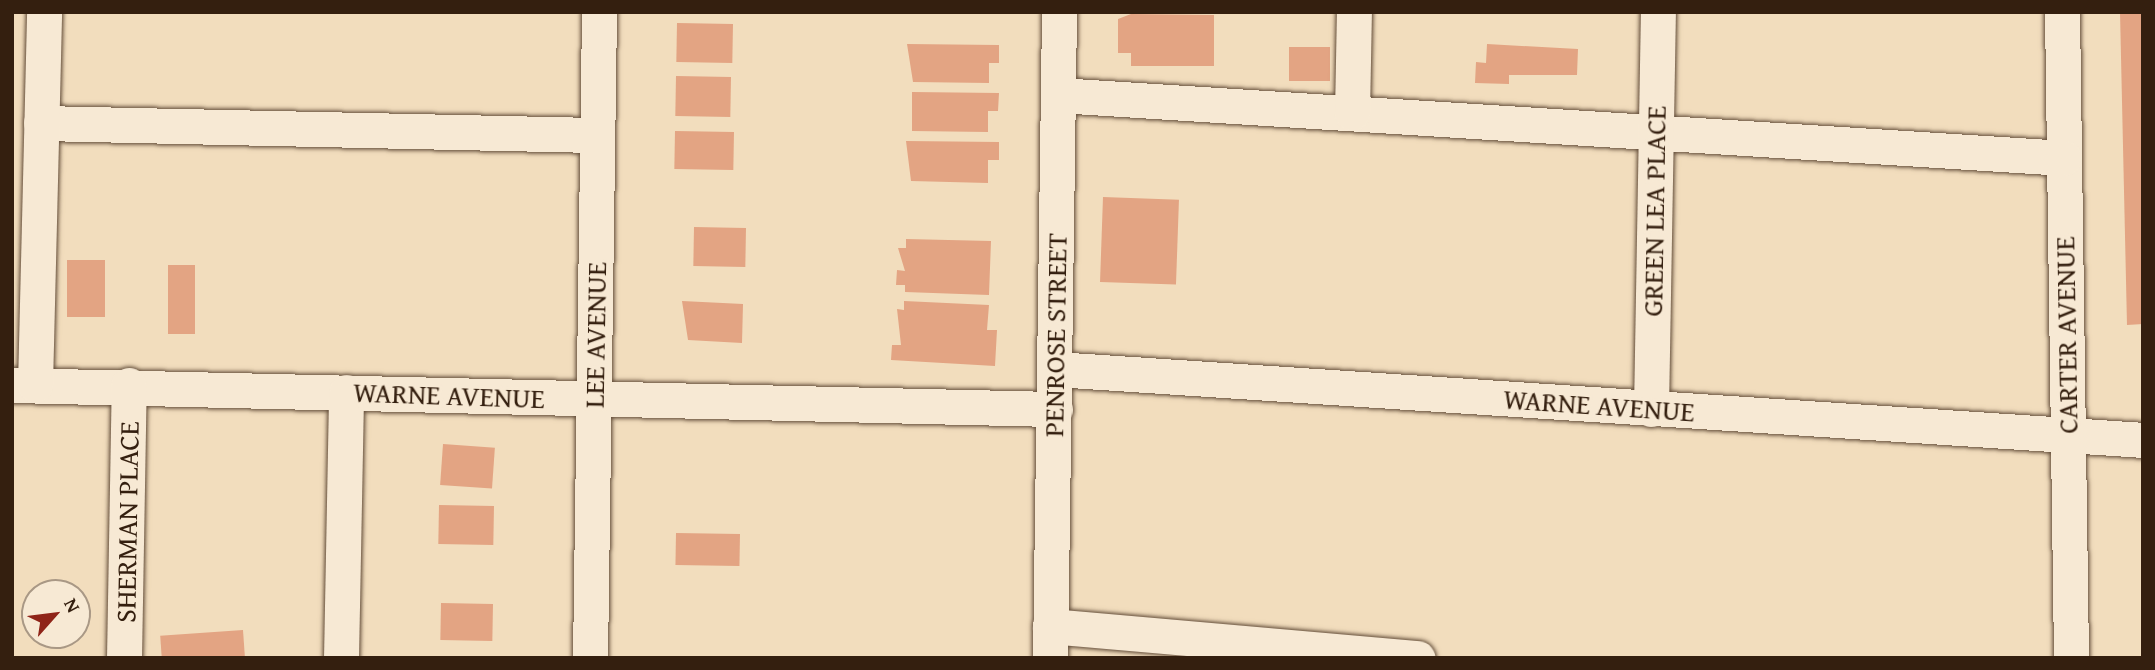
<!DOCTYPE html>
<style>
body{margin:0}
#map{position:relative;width:2155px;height:670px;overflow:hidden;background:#f2ddbd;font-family:"Gentium Book Plus",serif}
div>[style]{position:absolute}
.building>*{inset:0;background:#e3a483;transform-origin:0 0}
.roads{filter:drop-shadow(0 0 2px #644e3a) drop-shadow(0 0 2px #644e3a)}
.minor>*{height:35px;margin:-17.5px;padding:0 17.5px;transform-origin:17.5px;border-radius:17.5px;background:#f7e9d4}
span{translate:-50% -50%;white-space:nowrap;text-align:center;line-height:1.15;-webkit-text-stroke:6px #f7e9d4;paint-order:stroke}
.street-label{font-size:28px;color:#341f0f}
.frame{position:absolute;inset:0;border:14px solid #341f0f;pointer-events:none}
.north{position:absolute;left:21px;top:579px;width:70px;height:70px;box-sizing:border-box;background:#f7e9d4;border:2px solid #a99885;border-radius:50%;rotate:62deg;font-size:19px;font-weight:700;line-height:28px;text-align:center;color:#341f0f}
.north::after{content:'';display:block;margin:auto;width:24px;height:32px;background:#8f2418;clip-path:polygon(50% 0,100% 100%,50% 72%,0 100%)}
</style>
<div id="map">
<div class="building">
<div style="clip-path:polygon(2120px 12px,2143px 12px,2143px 324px,2127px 325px)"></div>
<div style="clip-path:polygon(1131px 14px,1214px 15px,1214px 66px,1131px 66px,1131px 53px,1118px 53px,1118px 19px)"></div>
<div style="left:677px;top:23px;width:56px;height:39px;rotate:1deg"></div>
<div style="clip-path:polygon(907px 44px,999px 45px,999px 63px,989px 63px,989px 83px,913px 82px)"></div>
<div style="clip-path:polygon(1487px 44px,1578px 49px,1577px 75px,1509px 75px,1509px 84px,1475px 83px,1476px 62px,1486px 63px)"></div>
<div style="left:1289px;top:47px;width:41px;height:34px"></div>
<div style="left:676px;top:76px;width:55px;height:40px;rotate:1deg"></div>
<div style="clip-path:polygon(912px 92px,999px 93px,998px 111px,988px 111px,988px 132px,912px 131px)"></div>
<div style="left:675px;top:131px;width:59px;height:38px;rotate:1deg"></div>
<div style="clip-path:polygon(906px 141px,999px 142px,999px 160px,988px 160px,988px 183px,911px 181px)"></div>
<div style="left:1103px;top:197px;width:76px;height:85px;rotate:2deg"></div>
<div style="left:694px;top:227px;width:52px;height:39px;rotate:1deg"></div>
<div style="clip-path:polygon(906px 239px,991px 241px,989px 295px,905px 292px,905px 285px,896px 285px,897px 270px,905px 271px,898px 248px,906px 248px)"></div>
<div style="left:67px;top:260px;width:38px;height:57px"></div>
<div style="left:168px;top:265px;width:27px;height:69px"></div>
<div style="clip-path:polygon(682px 301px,743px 304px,742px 343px,688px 340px)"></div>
<div style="clip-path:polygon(904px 301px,989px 305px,987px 330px,997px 330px,995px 366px,891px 360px,892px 345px,901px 345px,897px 309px,904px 310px)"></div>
<div style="left:443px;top:444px;width:52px;height:41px;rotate:4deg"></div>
<div style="left:439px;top:505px;width:55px;height:39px;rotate:1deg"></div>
<div style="left:676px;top:533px;width:64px;height:32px;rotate:1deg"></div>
<div style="left:441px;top:603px;width:52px;height:37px;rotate:1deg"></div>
<div style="left:243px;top:630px;width:28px;height:83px;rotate:86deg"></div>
</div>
<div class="roads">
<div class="minor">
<div style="left:2062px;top:12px;width:646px;rotate:89.2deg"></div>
<div style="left:1058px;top:95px;width:1008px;rotate:3.58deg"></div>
<div style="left:1352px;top:113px;width:101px;rotate:-88.9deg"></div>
<div style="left:41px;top:123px;width:556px;rotate:1.24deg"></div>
<div style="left:1055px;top:369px;width:1090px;rotate:3.73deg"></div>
<div style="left:12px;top:385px;width:1043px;rotate:1.32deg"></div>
<div style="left:35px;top:385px;width:373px;rotate:-88.6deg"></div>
<div style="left:1651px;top:409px;width:397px;rotate:-89deg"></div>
<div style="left:1050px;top:626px;width:369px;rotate:5deg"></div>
<div style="left:124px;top:658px;width:273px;rotate:-89deg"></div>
<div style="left:341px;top:658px;width:266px;rotate:-88.9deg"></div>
<div style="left:590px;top:658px;width:646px;rotate:-89.2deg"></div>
<div style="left:1050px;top:658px;width:646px;rotate:-89.2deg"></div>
</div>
</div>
<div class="street-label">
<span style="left:1654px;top:211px;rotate:-89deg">GREEN LEA PLACE</span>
<span style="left:595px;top:335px;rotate:-89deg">LEE AVENUE</span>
<span style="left:1055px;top:335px;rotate:-89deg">PENROSE STREET</span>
<span style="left:2066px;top:335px;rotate:-91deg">CARTER AVENUE</span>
<span style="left:449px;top:395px;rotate:2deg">WARNE AVENUE</span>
<span style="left:1599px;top:405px;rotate:4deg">WARNE AVENUE</span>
<span style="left:127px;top:522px;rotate:-89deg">SHERMAN PLACE</span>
</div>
<div class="frame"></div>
<div class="north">N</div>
</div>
